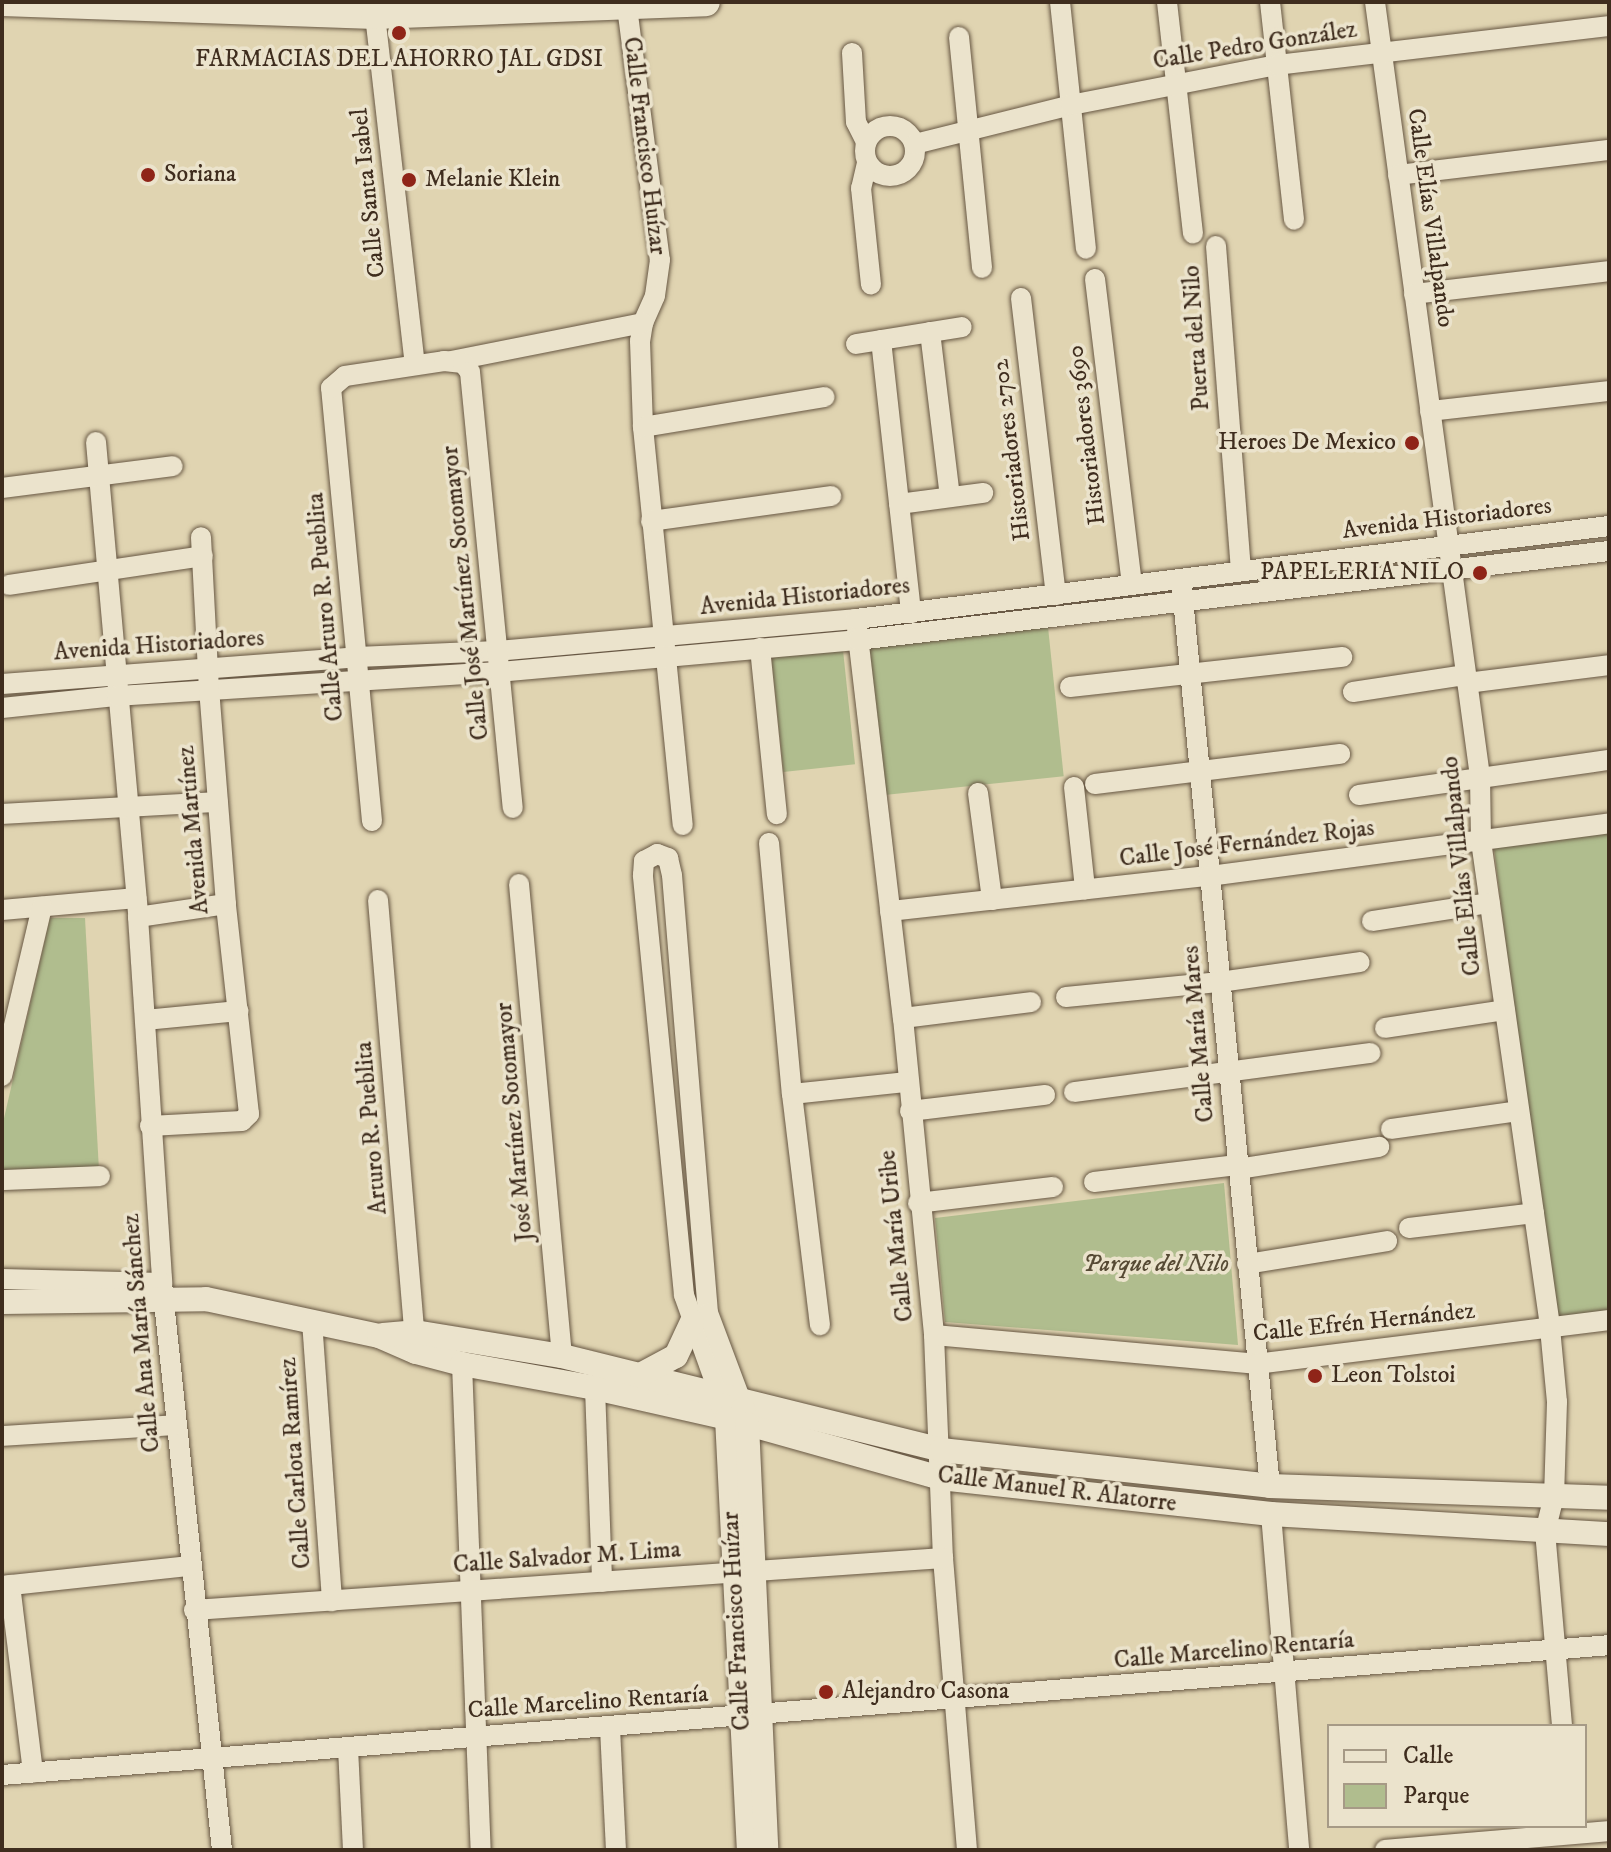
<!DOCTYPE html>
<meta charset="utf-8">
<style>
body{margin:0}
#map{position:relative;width:1611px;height:1852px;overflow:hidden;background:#e0d4b1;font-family:"IM FELL DW Pica",serif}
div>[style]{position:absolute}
.green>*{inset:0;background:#b0bd8e;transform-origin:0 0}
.roads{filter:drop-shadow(0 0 2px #675743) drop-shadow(0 0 2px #675743)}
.minor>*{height:20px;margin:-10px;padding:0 10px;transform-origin:10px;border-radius:10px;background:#ebe3cc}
.minor>.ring{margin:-10px;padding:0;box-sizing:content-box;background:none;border:20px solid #ebe3cc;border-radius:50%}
.tertiary>*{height:24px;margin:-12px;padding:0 12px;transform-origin:12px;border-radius:12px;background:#ebe3cc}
.secondary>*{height:28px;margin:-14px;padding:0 14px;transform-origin:14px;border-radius:14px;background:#ebe3cc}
.dots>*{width:22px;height:22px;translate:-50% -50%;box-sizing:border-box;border:4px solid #ebe3cc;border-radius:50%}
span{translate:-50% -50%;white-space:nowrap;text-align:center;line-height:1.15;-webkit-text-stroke:7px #ebe3cc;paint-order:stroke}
.street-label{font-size:24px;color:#3f2d1e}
.poi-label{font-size:24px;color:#3f2d1e}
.left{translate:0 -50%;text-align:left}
.right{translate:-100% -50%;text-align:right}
.park-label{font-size:24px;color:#564a34;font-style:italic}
.frame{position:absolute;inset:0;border:4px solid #3f2d1e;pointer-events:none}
.legend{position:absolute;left:1327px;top:1724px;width:260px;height:104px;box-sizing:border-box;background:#ebe3cc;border:2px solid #a69a86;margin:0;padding:10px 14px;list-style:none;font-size:24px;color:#3f2d1e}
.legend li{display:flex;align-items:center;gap:16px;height:40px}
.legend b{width:40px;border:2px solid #a69a86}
</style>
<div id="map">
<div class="green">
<div style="left:1048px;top:627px;width:150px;height:180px;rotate:84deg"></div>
<div style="left:843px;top:650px;width:115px;height:72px;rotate:84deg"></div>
<div style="clip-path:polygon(1609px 830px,1609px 1317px,1552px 1324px,1494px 848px)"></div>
<div style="clip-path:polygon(50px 918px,85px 918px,99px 1170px,2px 1172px,2px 1127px)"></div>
<div style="clip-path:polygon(1224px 1183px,1238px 1345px,945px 1322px,935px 1218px)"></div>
</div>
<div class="roads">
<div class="minor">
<div style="left:1060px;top:2px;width:248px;rotate:84deg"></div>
<div style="left:1167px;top:2px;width:233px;rotate:83.6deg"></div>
<div style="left:1270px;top:2px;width:219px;rotate:83.7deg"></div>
<div style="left:1375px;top:2px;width:782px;rotate:82.28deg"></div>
<div style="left:1480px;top:777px;width:64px;rotate:89.1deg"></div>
<div style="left:1481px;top:841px;width:492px;rotate:81.9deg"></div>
<div style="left:1550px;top:1328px;width:74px;rotate:84.6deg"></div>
<div style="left:1557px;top:1402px;width:94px;rotate:91.8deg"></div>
<div style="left:1554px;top:1496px;width:36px;rotate:104deg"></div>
<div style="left:1545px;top:1531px;width:196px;rotate:85deg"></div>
<div style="left:627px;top:7px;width:255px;rotate:82.6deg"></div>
<div style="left:660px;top:260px;width:36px;rotate:98deg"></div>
<div style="left:655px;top:296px;width:30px;rotate:114deg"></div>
<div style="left:643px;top:323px;width:18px;rotate:99deg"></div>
<div style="left:640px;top:341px;width:86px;rotate:88deg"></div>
<div style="left:643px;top:427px;width:400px;rotate:84.3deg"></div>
<div style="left:375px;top:15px;width:352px;rotate:83.5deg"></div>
<div style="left:959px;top:37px;width:232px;rotate:84.3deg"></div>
<div style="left:852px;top:53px;width:69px;rotate:86.7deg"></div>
<div style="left:856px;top:122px;width:22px;rotate:63deg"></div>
<div class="ring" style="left:865px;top:126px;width:30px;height:30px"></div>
<div style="left:915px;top:144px;width:161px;rotate:-14deg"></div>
<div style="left:1071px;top:105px;width:210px;rotate:-11deg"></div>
<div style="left:1277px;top:65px;width:334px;rotate:-6.7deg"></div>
<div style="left:867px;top:163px;width:26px;rotate:103deg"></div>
<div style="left:861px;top:188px;width:97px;rotate:84.1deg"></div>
<div style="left:1398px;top:175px;width:212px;rotate:-6.8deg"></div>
<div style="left:1216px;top:246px;width:325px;rotate:85.6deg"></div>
<div style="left:1095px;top:279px;width:307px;rotate:83.1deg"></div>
<div style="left:1414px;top:294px;width:196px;rotate:-6.7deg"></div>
<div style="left:1021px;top:298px;width:299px;rotate:83.3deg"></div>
<div style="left:930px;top:332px;width:166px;rotate:83.1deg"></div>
<div style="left:881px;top:340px;width:275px;rotate:83.7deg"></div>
<div style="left:856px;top:344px;width:107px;rotate:-9.1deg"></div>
<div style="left:451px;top:361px;width:196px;rotate:-11.2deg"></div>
<div style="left:1430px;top:411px;width:180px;rotate:-6.4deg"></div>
<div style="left:643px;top:427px;width:184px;rotate:-9.4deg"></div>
<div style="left:96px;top:442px;width:477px;rotate:84.9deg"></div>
<div style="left:138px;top:917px;width:367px;rotate:86.2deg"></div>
<div style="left:162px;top:1283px;width:570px;rotate:83.96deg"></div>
<div style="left:2px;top:488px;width:172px;rotate:-7.3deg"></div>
<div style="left:899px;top:504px;width:85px;rotate:-7.5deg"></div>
<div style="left:651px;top:521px;width:182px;rotate:-7.9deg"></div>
<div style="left:9px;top:585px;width:196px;rotate:-8.5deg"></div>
<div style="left:1182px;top:589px;width:901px;rotate:84.4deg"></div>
<div style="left:857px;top:628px;width:393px;rotate:83.3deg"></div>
<div style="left:903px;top:1018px;width:319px;rotate:84.4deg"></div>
<div style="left:934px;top:1335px;width:223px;rotate:87.7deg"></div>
<div style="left:943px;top:1558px;width:293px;rotate:85.3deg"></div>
<div style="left:760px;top:648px;width:167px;rotate:84.2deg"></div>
<div style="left:1467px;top:683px;width:143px;rotate:-7.2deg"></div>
<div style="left:2px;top:684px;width:356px;rotate:-4.3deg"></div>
<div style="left:357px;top:657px;width:140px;rotate:-2.5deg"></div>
<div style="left:497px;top:651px;width:360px;rotate:-5.1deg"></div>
<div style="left:856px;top:619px;width:759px;rotate:-7.04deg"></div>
<div style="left:1070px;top:687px;width:274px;rotate:-6.3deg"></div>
<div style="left:1353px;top:692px;width:114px;rotate:-8.6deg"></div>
<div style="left:2px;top:708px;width:116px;rotate:-6deg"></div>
<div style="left:117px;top:696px;width:383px;rotate:-3.6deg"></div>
<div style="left:499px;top:672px;width:360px;rotate:-5.1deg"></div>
<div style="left:858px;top:640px;width:756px;rotate:-6.76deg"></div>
<div style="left:1095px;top:784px;width:247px;rotate:-7deg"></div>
<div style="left:1074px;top:787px;width:103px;rotate:83.8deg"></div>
<div style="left:978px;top:793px;width:108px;rotate:82.5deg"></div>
<div style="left:1359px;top:795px;width:252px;rotate:-8deg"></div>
<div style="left:2px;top:814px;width:216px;rotate:-3.2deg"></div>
<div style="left:372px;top:821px;width:435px;rotate:-95.4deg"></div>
<div style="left:331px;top:388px;width:18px;rotate:-41deg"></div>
<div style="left:345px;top:376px;width:100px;rotate:-8.6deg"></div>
<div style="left:444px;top:361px;width:19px;rotate:6deg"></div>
<div style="left:463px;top:363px;width:11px;rotate:52deg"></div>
<div style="left:470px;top:372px;width:438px;rotate:84.4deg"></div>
<div style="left:769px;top:843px;width:252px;rotate:84.8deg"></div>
<div style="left:792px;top:1094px;width:233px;rotate:83.1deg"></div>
<div style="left:519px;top:884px;width:474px;rotate:84.8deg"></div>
<div style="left:378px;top:900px;width:450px;rotate:85.2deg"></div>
<div style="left:2px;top:910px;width:135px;rotate:-5.1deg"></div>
<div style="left:890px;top:911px;width:321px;rotate:-6.3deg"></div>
<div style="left:1209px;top:876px;width:403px;rotate:-7.5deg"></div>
<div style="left:138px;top:917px;width:89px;rotate:-8.4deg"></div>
<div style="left:1372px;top:921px;width:119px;rotate:-8.7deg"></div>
<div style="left:1066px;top:997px;width:155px;rotate:-5.6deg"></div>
<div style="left:1220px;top:982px;width:141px;rotate:-8.1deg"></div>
<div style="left:903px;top:1018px;width:129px;rotate:-7.1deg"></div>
<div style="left:145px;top:1020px;width:94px;rotate:-5.5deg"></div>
<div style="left:1385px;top:1028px;width:121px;rotate:-8.5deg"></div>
<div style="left:2px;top:1076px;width:174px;rotate:-76.7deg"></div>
<div style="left:1074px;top:1092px;width:299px;rotate:-7.5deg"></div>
<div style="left:792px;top:1094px;width:116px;rotate:-6deg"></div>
<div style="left:910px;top:1111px;width:136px;rotate:-6.8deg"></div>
<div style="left:150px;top:1126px;width:92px;rotate:-3.1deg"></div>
<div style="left:242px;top:1121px;width:10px;rotate:-45deg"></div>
<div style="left:249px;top:1114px;width:211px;rotate:-96.3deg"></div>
<div style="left:226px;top:904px;width:215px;rotate:-94.5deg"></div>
<div style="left:209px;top:690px;width:153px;rotate:-93deg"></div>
<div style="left:1391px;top:1129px;width:129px;rotate:-8deg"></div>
<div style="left:1238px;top:1169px;width:143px;rotate:-8.9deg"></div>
<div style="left:2px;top:1180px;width:98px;rotate:-2.3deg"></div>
<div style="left:1094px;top:1182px;width:144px;rotate:-6.8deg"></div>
<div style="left:918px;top:1203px;width:136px;rotate:-6.8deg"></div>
<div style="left:1409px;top:1228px;width:126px;rotate:-6.8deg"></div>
<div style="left:1247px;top:1264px;width:142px;rotate:-9.3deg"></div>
<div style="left:2px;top:1279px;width:160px;rotate:1.4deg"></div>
<div style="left:312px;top:1321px;width:281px;rotate:85.9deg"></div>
<div style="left:934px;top:1335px;width:323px;rotate:5.1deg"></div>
<div style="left:1256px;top:1364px;width:356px;rotate:-7.1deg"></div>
<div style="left:462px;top:1364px;width:486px;rotate:87.8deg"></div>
<div style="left:595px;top:1388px;width:194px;rotate:87.9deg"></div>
<div style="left:719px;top:1393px;width:104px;rotate:-109.7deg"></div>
<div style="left:684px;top:1295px;width:422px;rotate:-95.6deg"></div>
<div style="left:643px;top:875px;width:14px;rotate:-86deg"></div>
<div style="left:644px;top:861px;width:15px;rotate:-28deg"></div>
<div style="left:657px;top:854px;width:12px;rotate:20deg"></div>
<div style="left:668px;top:858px;width:17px;rotate:77deg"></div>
<div style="left:672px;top:875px;width:439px;rotate:85.3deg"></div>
<div style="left:708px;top:1313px;width:91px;rotate:69.4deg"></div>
<div style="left:2px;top:1436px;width:175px;rotate:-3.6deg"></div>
<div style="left:1271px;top:1514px;width:337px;rotate:85.2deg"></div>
<div style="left:10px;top:1585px;width:189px;rotate:83deg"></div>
<div style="left:2px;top:1586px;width:189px;rotate:-6.1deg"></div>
<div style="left:194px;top:1610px;width:751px;rotate:-3.97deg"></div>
<div style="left:610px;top:1728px;width:122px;rotate:87.2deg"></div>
<div style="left:348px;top:1748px;width:102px;rotate:87.2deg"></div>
<div style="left:2px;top:1775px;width:1612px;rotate:-4.62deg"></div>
<div style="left:1385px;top:1850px;width:225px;rotate:-4.8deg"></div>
</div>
<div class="tertiary">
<div style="left:2px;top:1302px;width:204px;rotate:-0.8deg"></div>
<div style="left:206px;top:1299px;width:177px;rotate:12.1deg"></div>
<div style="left:379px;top:1336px;width:40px;rotate:23.4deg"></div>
<div style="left:416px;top:1352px;width:48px;rotate:14.6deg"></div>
<div style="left:462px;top:1364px;width:135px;rotate:10.2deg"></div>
<div style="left:595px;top:1388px;width:135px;rotate:12.8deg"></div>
<div style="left:727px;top:1418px;width:221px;rotate:15.7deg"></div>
<div style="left:940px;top:1478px;width:333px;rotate:6.2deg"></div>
<div style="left:1271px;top:1514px;width:339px;rotate:3.4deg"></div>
<div style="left:383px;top:1335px;width:32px;rotate:-5deg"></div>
<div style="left:415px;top:1332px;width:149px;rotate:9.3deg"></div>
<div style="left:562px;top:1356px;width:390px;rotate:13.9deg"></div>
<div style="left:941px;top:1450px;width:331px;rotate:6.2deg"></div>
<div style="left:1270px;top:1486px;width:339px;rotate:2deg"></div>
<div style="left:642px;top:1374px;width:38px;rotate:-28deg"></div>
<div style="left:676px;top:1356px;width:38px;rotate:-65deg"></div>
<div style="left:723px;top:1405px;width:14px;rotate:73deg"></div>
<div style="left:727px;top:1418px;width:433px;rotate:87.1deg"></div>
<div style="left:743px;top:1409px;width:16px;rotate:75deg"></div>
<div style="left:747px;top:1424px;width:426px;rotate:87.4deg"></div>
</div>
<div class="secondary">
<div style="left:2px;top:2px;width:373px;rotate:2deg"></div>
<div style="left:375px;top:15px;width:331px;rotate:-2.2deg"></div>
</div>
</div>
<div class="dots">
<div style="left:399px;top:33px;background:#8f2418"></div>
<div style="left:148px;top:175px;background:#8f2418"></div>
<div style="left:409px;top:180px;background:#8f2418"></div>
<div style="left:1412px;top:443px;background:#8f2418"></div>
<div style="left:1480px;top:573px;background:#8f2418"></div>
<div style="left:1315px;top:1376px;background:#8f2418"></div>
<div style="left:826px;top:1692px;background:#8f2418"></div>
</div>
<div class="street-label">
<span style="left:1255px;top:46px;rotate:-9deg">Calle Pedro González</span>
<span style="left:644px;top:146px;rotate:83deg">Calle Francisco Huízar</span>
<span style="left:369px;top:193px;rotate:-96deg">Calle Santa Isabel</span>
<span style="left:1430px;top:218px;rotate:82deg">Calle Elías Villalpando</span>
<span style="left:1197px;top:338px;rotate:-94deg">Puerta del Nilo</span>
<span style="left:1087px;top:435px;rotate:-97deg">Historiadores 3690</span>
<span style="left:1012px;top:450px;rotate:-97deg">Historiadores 2702</span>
<span style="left:1447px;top:519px;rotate:-7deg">Avenida Historiadores</span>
<span style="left:466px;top:593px;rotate:-96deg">Calle José Martínez Sotomayor</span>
<span style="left:805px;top:597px;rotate:-6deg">Avenida Historiadores</span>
<span style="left:326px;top:607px;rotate:-95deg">Calle Arturo R. Pueblita</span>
<span style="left:159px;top:646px;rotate:-4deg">Avenida Historiadores</span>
<span style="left:194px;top:830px;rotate:-95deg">Avenida Martínez</span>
<span style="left:1247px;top:844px;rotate:-7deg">Calle José Fernández Rojas</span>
<span style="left:1462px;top:866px;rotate:-96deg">Calle Elías Villalpando</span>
<span style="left:1199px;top:1034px;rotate:-95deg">Calle María Mares</span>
<span style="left:515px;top:1122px;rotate:-95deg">José Martínez Sotomayor</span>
<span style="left:372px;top:1128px;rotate:-95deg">Arturo R. Pueblita</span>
<span style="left:897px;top:1236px;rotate:-96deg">Calle María Uribe</span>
<span style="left:1364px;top:1323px;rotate:-6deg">Calle Efrén Hernández</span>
<span style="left:142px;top:1333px;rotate:-95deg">Calle Ana María Sánchez</span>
<span style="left:296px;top:1463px;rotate:-94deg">Calle Carlota Ramírez</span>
<span style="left:1057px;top:1490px;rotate:7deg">Calle Manuel R. Alatorre</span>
<span style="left:567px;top:1558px;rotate:-4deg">Calle Salvador M. Lima</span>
<span style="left:737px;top:1621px;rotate:-93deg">Calle Francisco Huízar</span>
<span style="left:1234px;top:1651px;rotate:-5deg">Calle Marcelino Rentaría</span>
<span style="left:588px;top:1703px;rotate:-4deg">Calle Marcelino Rentaría</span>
</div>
<div class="poi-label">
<span style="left:399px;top:60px">FARMACIAS DEL AHORRO JAL GDSI</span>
<span class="left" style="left:164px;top:175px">Soriana</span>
<span class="left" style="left:425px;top:180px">Melanie Klein</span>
<span class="right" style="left:1396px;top:443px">Heroes De Mexico</span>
<span class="right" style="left:1464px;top:573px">PAPELERIA NILO</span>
<span class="left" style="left:1331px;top:1376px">Leon Tolstoi</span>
<span class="left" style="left:842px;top:1692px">Alejandro Casona</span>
</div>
<div class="park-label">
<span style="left:1156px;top:1265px">Parque del Nilo</span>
</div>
<div class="frame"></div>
<ul class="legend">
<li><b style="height:10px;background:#ebe3cc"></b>Calle</li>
<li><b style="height:22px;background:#b0bd8e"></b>Parque</li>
</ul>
</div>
